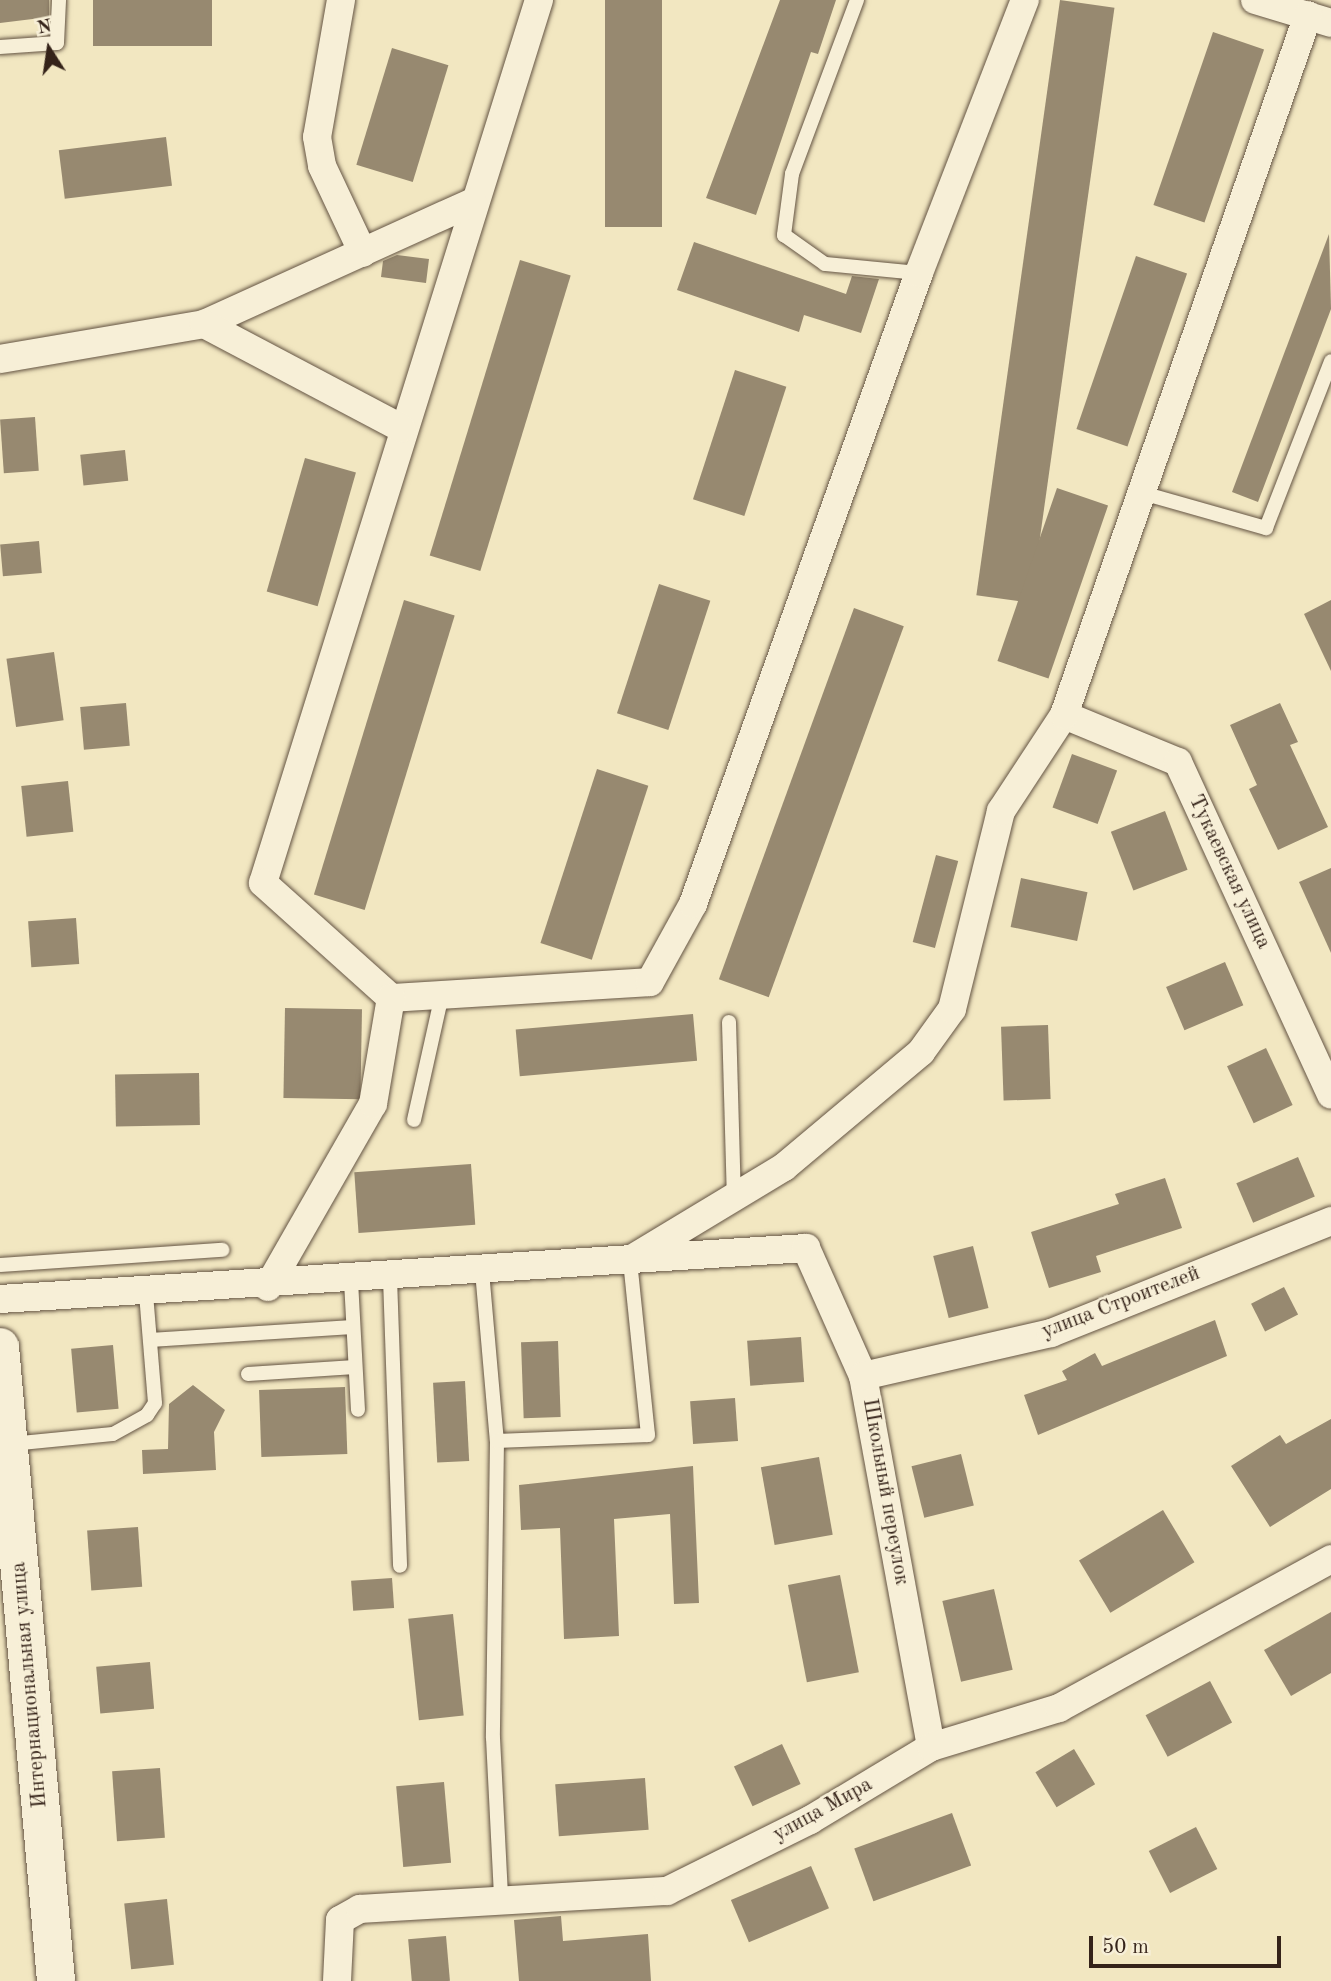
<!DOCTYPE html>
<meta charset="utf-8">
<style>
body{margin:0}
#map{position:relative;width:1331px;height:1981px;overflow:hidden;background:#f2e7c1;font-family:"Old Standard TT",serif}
div>[style]{position:absolute}
.building>*{inset:0;background:#978970;transform-origin:0 0}
.roads{filter:drop-shadow(0 0 2px #645443) drop-shadow(0 0 2px #645443)}
.lane>*{height:14px;margin:-7px;padding:0 7px;transform-origin:7px;border-radius:7px;background:#f7efd7}
.street>*{height:28px;margin:-14px;padding:0 14px;transform-origin:14px;border-radius:14px;background:#f7efd7}
.secondary>*{height:38px;margin:-19px;padding:0 19px;transform-origin:19px;border-radius:19px;background:#f7efd7}
span{translate:-50% -50%;white-space:nowrap;text-align:center;line-height:1.15;-webkit-text-stroke:5px #f7efd7;paint-order:stroke}
.street-label{font-size:21px;color:#352319}
.north{position:absolute;left:14px;top:14px;width:70px;height:70px;-webkit-text-stroke:5px #f7efd7;paint-order:stroke;rotate:348deg;font-size:19px;font-weight:700;line-height:28px;text-align:center;color:#352319}
.north::after{content:'';display:block;margin:auto;width:24px;height:32px;background:#352319;clip-path:polygon(50% 0,100% 100%,50% 72%,0 100%)}
.scale{position:absolute;left:1089px;top:1936px;width:192px;height:32px;box-sizing:border-box;border:4px solid #352319;border-top:0;padding-left:9px;font-size:21px;line-height:24px;white-space:nowrap;color:#352319;-webkit-text-stroke:5px #f7efd7;paint-order:stroke}
</style>
<div id="map">
<div class="building">
<div style="clip-path:polygon(0 0,49px 0,49px 17px,0 23px)"></div>
<div style="left:93px;top:0;width:119px;height:46px"></div>
<div style="left:605px;top:0;width:57px;height:227px"></div>
<div style="clip-path:polygon(780px 0,836px 0,818px 54px,811px 52px,756px 215px,706px 198px)"></div>
<div style="left:1060px;top:0;width:55px;height:601px;rotate:8deg"></div>
<div style="left:1213px;top:32px;width:54px;height:183px;rotate:19deg"></div>
<div style="left:392px;top:48px;width:59px;height:122px;rotate:17deg"></div>
<div style="left:166px;top:137px;width:49px;height:108px;rotate:83deg"></div>
<div style="clip-path:polygon(1329px 234px,1331px 309px,1258px 502px,1232px 492px)"></div>
<div style="clip-path:polygon(694px 242px,846px 294px,852px 276px,879px 279px,861px 333px,804px 315px,799px 332px,677px 290px)"></div>
<div style="clip-path:polygon(397px 255px,429px 259px,426px 283px,381px 277px,383px 261px)"></div>
<div style="left:1136px;top:256px;width:54px;height:183px;rotate:19deg"></div>
<div style="left:520px;top:260px;width:53px;height:309px;rotate:17deg"></div>
<div style="left:735px;top:370px;width:54px;height:136px;rotate:18deg"></div>
<div style="left:35px;top:417px;width:54px;height:35px;rotate:86deg"></div>
<div style="left:125px;top:450px;width:31px;height:45px;rotate:84deg"></div>
<div style="left:305px;top:458px;width:53px;height:139px;rotate:16deg"></div>
<div style="left:1057px;top:488px;width:54px;height:183px;rotate:19deg"></div>
<div style="left:39px;top:541px;width:32px;height:39px;rotate:85deg"></div>
<div style="left:659px;top:584px;width:54px;height:136px;rotate:18deg"></div>
<div style="left:404px;top:600px;width:53px;height:308px;rotate:17deg"></div>
<div style="clip-path:polygon(1331px 600px,1331px 671px,1304px 614px)"></div>
<div style="left:854px;top:608px;width:53px;height:395px;rotate:20deg"></div>
<div style="left:54px;top:652px;width:69px;height:48px;rotate:82deg"></div>
<div style="left:126px;top:703px;width:43px;height:46px;rotate:85deg"></div>
<div style="clip-path:polygon(1280px 703px,1298px 742px,1290px 745px,1328px 827px,1278px 850px,1249px 789px,1257px 785px,1230px 725px)"></div>
<div style="left:1072px;top:754px;width:48px;height:57px;rotate:20deg"></div>
<div style="left:597px;top:769px;width:54px;height:183px;rotate:18deg"></div>
<div style="left:68px;top:781px;width:51px;height:47px;rotate:84deg"></div>
<div style="left:1165px;top:811px;width:63px;height:58px;rotate:69deg"></div>
<div style="left:936px;top:855px;width:23px;height:90px;rotate:15deg"></div>
<div style="clip-path:polygon(1331px 868px,1331px 953px,1299px 882px)"></div>
<div style="left:1021px;top:878px;width:68px;height:50px;rotate:12deg"></div>
<div style="left:76px;top:918px;width:46px;height:48px;rotate:86deg"></div>
<div style="left:1225px;top:962px;width:47px;height:64px;rotate:67deg"></div>
<div style="left:285px;top:1008px;width:77px;height:90px;rotate:1deg"></div>
<div style="left:693px;top:1014px;width:47px;height:178px;rotate:85deg"></div>
<div style="left:1048px;top:1025px;width:74px;height:47px;rotate:88deg"></div>
<div style="left:1266px;top:1048px;width:63px;height:43px;rotate:65deg"></div>
<div style="left:199px;top:1073px;width:52px;height:84px;rotate:89deg"></div>
<div style="left:1298px;top:1157px;width:43px;height:67px;rotate:67deg"></div>
<div style="left:471px;top:1164px;width:61px;height:117px;rotate:86deg"></div>
<div style="clip-path:polygon(1165px 1178px,1182px 1228px,1096px 1256px,1101px 1272px,1049px 1288px,1031px 1232px,1119px 1204px,1115px 1194px)"></div>
<div style="left:973px;top:1246px;width:64px;height:41px;rotate:76deg"></div>
<div style="left:1284px;top:1287px;width:31px;height:37px;rotate:63deg"></div>
<div style="clip-path:polygon(1215px 1320px,1227px 1356px,1038px 1435px,1024px 1395px,1067px 1380px,1062px 1371px,1095px 1353px,1102px 1366px)"></div>
<div style="left:801px;top:1337px;width:45px;height:54px;rotate:86deg"></div>
<div style="left:558px;top:1341px;width:76px;height:37px;rotate:88deg"></div>
<div style="left:113px;top:1345px;width:64px;height:42px;rotate:85deg"></div>
<div style="left:465px;top:1381px;width:80px;height:32px;rotate:87deg"></div>
<div style="clip-path:polygon(193px 1385px,225px 1410px,214px 1432px,216px 1470px,143px 1474px,142px 1450px,168px 1449px,169px 1404px)"></div>
<div style="left:345px;top:1387px;width:67px;height:86px;rotate:88deg"></div>
<div style="left:735px;top:1398px;width:43px;height:45px;rotate:86deg"></div>
<div style="clip-path:polygon(1331px 1419px,1331px 1489px,1270px 1527px,1231px 1466px,1280px 1435px,1286px 1444px)"></div>
<div style="left:961px;top:1454px;width:53px;height:51px;rotate:76deg"></div>
<div style="left:819px;top:1457px;width:79px;height:59px;rotate:80deg"></div>
<div style="clip-path:polygon(693px 1466px,699px 1603px,674px 1604px,670px 1514px,614px 1519px,619px 1636px,564px 1639px,560px 1528px,521px 1530px,519px 1485px)"></div>
<div style="left:1163px;top:1510px;width:61px;height:98px;rotate:59deg"></div>
<div style="left:138px;top:1527px;width:60px;height:51px;rotate:86deg"></div>
<div style="left:840px;top:1575px;width:99px;height:53px;rotate:79deg"></div>
<div style="left:392px;top:1578px;width:30px;height:41px;rotate:86deg"></div>
<div style="left:994px;top:1589px;width:83px;height:53px;rotate:77deg"></div>
<div style="clip-path:polygon(1331px 1612px,1331px 1673px,1291px 1696px,1264px 1650px)"></div>
<div style="left:453px;top:1614px;width:102px;height:45px;rotate:84deg"></div>
<div style="left:150px;top:1662px;width:47px;height:54px;rotate:85deg"></div>
<div style="left:1210px;top:1681px;width:47px;height:73px;rotate:62deg"></div>
<div style="left:782px;top:1744px;width:44px;height:53px;rotate:65deg"></div>
<div style="left:1074px;top:1749px;width:41px;height:45px;rotate:59deg"></div>
<div style="left:160px;top:1768px;width:70px;height:48px;rotate:86deg"></div>
<div style="left:645px;top:1778px;width:52px;height:90px;rotate:86deg"></div>
<div style="left:444px;top:1782px;width:81px;height:48px;rotate:85deg"></div>
<div style="left:952px;top:1813px;width:56px;height:104px;rotate:70deg"></div>
<div style="left:1196px;top:1827px;width:47px;height:53px;rotate:63deg"></div>
<div style="left:811px;top:1866px;width:46px;height:87px;rotate:67deg"></div>
<div style="left:167px;top:1899px;width:66px;height:43px;rotate:84deg"></div>
<div style="clip-path:polygon(561px 1916px,563px 1941px,648px 1934px,651px 1981px,519px 1981px,514px 1920px)"></div>
<div style="left:446px;top:1936px;width:45px;height:38px;rotate:85deg"></div>
</div>
<div class="roads">
<div class="lane">
<div style="left:857px;top:0;width:186px;rotate:110.5deg"></div>
<div style="left:792px;top:174px;width:62px;rotate:97.5deg"></div>
<div style="left:784px;top:235px;width:50px;rotate:35.3deg"></div>
<div style="left:825px;top:264px;width:94px;rotate:5.5deg"></div>
<div style="left:0;top:47px;width:57px;rotate:-4deg"></div>
<div style="left:57px;top:43px;width:43px;rotate:-87.3deg"></div>
<div style="left:1142px;top:493px;width:129px;rotate:15.8deg"></div>
<div style="left:1266px;top:528px;width:179px;rotate:-68.7deg"></div>
<div style="left:729px;top:1022px;width:176px;rotate:88.4deg"></div>
<div style="left:414px;top:1120px;width:128px;rotate:-77.4deg"></div>
<div style="left:0;top:1265px;width:223px;rotate:-3.9deg"></div>
<div style="left:482px;top:1271px;width:171px;rotate:85deg"></div>
<div style="left:497px;top:1441px;width:297px;rotate:90.8deg"></div>
<div style="left:493px;top:1738px;width:158px;rotate:87.1deg"></div>
<div style="left:390px;top:1278px;width:288px;rotate:88deg"></div>
<div style="left:351px;top:1281px;width:129px;rotate:86.9deg"></div>
<div style="left:150px;top:1340px;width:203px;rotate:-3.7deg"></div>
<div style="left:248px;top:1374px;width:107px;rotate:-3.7deg"></div>
<div style="left:497px;top:1441px;width:151px;rotate:-2.3deg"></div>
<div style="left:648px;top:1435px;width:176px;rotate:-95.9deg"></div>
<div style="left:11px;top:1444px;width:102px;rotate:-5.6deg"></div>
<div style="left:113px;top:1434px;width:39px;rotate:-29deg"></div>
<div style="left:147px;top:1415px;width:14px;rotate:-56deg"></div>
<div style="left:155px;top:1403px;width:110px;rotate:-94.7deg"></div>
</div>
<div class="street">
<div style="left:341px;top:0;width:139px;rotate:99.9deg"></div>
<div style="left:317px;top:137px;width:29px;rotate:80deg"></div>
<div style="left:322px;top:166px;width:96px;rotate:64.8deg"></div>
<div style="left:539px;top:0;width:925px;rotate:107.36deg"></div>
<div style="left:263px;top:883px;width:172px;rotate:41.9deg"></div>
<div style="left:391px;top:998px;width:259px;rotate:-3.5deg"></div>
<div style="left:650px;top:982px;width:89px;rotate:-61.1deg"></div>
<div style="left:693px;top:904px;width:670px;rotate:-70.29deg"></div>
<div style="left:919px;top:273px;width:293px;rotate:-68.8deg"></div>
<div style="left:1255px;top:0;width:79px;rotate:16.8deg"></div>
<div style="left:204px;top:324px;width:295px;rotate:-24.4deg"></div>
<div style="left:0;top:359px;width:207px;rotate:-9.7deg"></div>
<div style="left:204px;top:324px;width:223px;rotate:27.8deg"></div>
<div style="left:1064px;top:715px;width:123px;rotate:22.4deg"></div>
<div style="left:1178px;top:762px;width:366px;rotate:65.3deg"></div>
<div style="left:630px;top:1260px;width:180px;rotate:-31.1deg"></div>
<div style="left:784px;top:1167px;width:179px;rotate:-40deg"></div>
<div style="left:921px;top:1052px;width:53px;rotate:-54.2deg"></div>
<div style="left:952px;top:1009px;width:204px;rotate:-76.1deg"></div>
<div style="left:1001px;top:811px;width:115px;rotate:-56.7deg"></div>
<div style="left:1064px;top:715px;width:741px;rotate:-70.78deg"></div>
<div style="left:268px;top:1287px;width:211px;rotate:-60.2deg"></div>
<div style="left:373px;top:1104px;width:108px;rotate:-80.4deg"></div>
<div style="left:0;top:1299px;width:808px;rotate:-3.62deg"></div>
<div style="left:806px;top:1248px;width:140px;rotate:66deg"></div>
<div style="left:863px;top:1376px;width:377px;rotate:79.6deg"></div>
<div style="left:863px;top:1376px;width:193px;rotate:-12.9deg"></div>
<div style="left:1051px;top:1333px;width:302px;rotate:-21.8deg"></div>
<div style="left:337px;top:1981px;width:61px;rotate:-87.2deg"></div>
<div style="left:340px;top:1920px;width:23px;rotate:-29deg"></div>
<div style="left:360px;top:1909px;width:308px;rotate:-3.4deg"></div>
<div style="left:667px;top:1891px;width:160px;rotate:-26.4deg"></div>
<div style="left:810px;top:1820px;width:141px;rotate:-31.1deg"></div>
<div style="left:931px;top:1747px;width:134px;rotate:-16.9deg"></div>
<div style="left:1059px;top:1708px;width:310px;rotate:-28.7deg"></div>
</div>
<div class="secondary">
<div style="left:0;top:1347px;width:636px;rotate:84.95deg"></div>
</div>
</div>
<div class="street-label">
<span style="left:1229px;top:872px;rotate:65deg">Тукаевская улица</span>
<span style="left:1121px;top:1303px;rotate:-21deg">улица Строителей</span>
<span style="left:885px;top:1492px;rotate:80deg">Школьный переулок</span>
<span style="left:30px;top:1685px;rotate:-95deg">Интернациональная улица</span>
<span style="left:823px;top:1810px;rotate:-29deg">улица Мира</span>
</div>
<div class="north">N</div>
<div class="scale">50 m</div>
</div>
